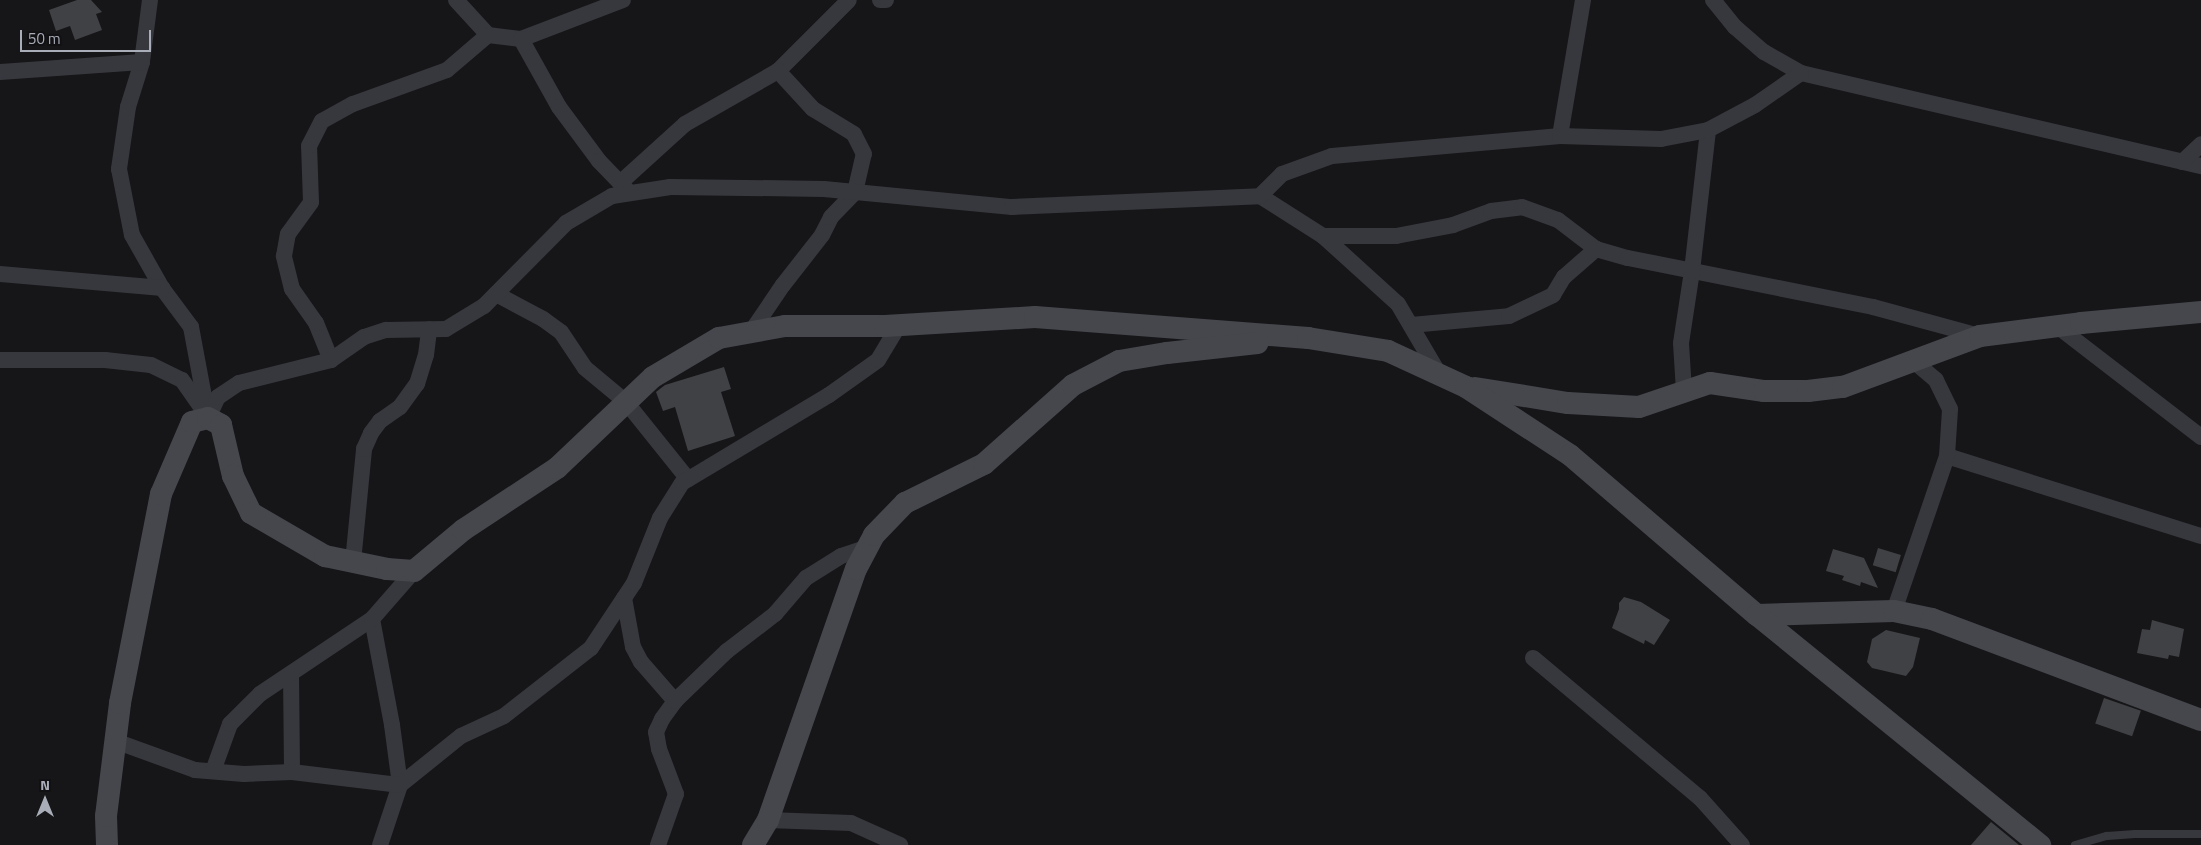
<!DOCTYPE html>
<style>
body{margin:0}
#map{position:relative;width:2201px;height:845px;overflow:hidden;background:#161618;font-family:"Titillium Web",sans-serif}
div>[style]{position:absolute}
.building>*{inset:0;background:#404145;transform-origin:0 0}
.lane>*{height:8px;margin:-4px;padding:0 4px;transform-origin:4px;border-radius:4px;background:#37383d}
.street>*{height:16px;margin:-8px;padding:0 8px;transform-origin:8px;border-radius:8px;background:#37383d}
.secondary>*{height:22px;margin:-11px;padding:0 11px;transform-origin:11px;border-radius:11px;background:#45474d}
span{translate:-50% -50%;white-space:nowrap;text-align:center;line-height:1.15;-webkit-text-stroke:4px #111113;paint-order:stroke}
.north{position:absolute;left:20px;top:775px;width:50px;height:50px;-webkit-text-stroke:4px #111113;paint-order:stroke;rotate:0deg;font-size:14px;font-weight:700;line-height:20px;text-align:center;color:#a8adb8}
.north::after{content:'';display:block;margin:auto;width:18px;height:22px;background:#a8adb8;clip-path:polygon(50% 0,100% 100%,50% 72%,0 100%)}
.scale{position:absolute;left:20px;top:30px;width:131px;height:22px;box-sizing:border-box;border:2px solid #a8adb8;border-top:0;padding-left:6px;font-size:15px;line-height:18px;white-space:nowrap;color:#a8adb8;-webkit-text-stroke:4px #111113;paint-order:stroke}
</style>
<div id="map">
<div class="building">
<div style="clip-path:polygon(77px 0,91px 0,102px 12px,96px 14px,102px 30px,75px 40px,70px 26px,56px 31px,49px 10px)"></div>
<div style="clip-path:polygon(724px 367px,731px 389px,721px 392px,735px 436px,688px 451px,675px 407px,663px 411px,656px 392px,665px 385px)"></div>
<div style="left:1878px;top:548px;width:24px;height:18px;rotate:17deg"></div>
<div style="clip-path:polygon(1833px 549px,1864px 558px,1878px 588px,1861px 582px,1860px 586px,1842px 580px,1844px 576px,1826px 571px)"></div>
<div style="clip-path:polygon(1624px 597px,1641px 602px,1670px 620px,1654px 645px,1645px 640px,1644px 644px,1612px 628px,1619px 609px,1619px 603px)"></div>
<div style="clip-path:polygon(2152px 620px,2184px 629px,2179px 657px,2169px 655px,2168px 659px,2137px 653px,2142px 629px,2150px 630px)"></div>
<div style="clip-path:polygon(1886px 630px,1920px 638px,1913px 667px,1906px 676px,1872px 668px,1867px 662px,1872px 639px)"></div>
<div style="left:2104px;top:698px;width:39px;height:27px;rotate:19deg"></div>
<div style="clip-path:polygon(1991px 822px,2019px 845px,1971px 845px)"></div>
</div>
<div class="lane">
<div style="left:2075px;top:845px;width:33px;rotate:-16deg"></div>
<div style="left:2107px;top:836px;width:28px;rotate:-4deg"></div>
<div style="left:2135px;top:834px;width:66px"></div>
</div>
<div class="street">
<div style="left:150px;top:0;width:63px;rotate:97.4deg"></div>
<div style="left:142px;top:62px;width:47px;rotate:107.3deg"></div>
<div style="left:128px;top:107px;width:63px;rotate:98.3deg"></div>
<div style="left:119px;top:169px;width:67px;rotate:78.9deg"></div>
<div style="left:132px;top:235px;width:61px;rotate:60.5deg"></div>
<div style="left:162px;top:288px;width:49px;rotate:53.4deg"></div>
<div style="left:191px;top:327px;width:93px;rotate:79.4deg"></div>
<div style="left:456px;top:0;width:47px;rotate:47.6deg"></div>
<div style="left:488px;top:35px;width:33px;rotate:7deg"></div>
<div style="left:521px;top:39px;width:109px;rotate:-20.9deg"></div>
<div style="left:880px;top:0;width:6px"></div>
<div style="left:1713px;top:0;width:35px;rotate:51deg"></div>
<div style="left:1735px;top:27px;width:38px;rotate:41deg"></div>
<div style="left:1764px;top:52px;width:43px;rotate:29.6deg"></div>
<div style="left:1801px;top:73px;width:411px;rotate:13.1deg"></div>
<div style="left:521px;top:39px;width:78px;rotate:60.8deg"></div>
<div style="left:559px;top:107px;width:67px;rotate:53.5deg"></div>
<div style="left:599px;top:161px;width:40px;rotate:46deg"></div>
<div style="left:0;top:72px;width:142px;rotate:-4deg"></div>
<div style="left:1560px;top:136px;width:138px;rotate:-80.4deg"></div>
<div style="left:2182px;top:162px;width:26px;rotate:-43deg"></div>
<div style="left:620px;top:183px;width:88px;rotate:-42.2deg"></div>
<div style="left:685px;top:124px;width:107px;rotate:-29.7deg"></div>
<div style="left:778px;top:71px;width:100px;rotate:-45deg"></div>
<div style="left:1260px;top:196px;width:75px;rotate:32.4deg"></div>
<div style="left:1323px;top:236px;width:101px;rotate:42.2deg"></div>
<div style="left:1398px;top:304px;width:81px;rotate:59.6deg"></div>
<div style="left:1323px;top:236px;width:73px"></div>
<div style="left:1396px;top:236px;width:58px;rotate:-10.9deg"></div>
<div style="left:1453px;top:225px;width:40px;rotate:-20.2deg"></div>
<div style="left:1491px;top:211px;width:31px;rotate:-7deg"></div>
<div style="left:1522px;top:207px;width:38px;rotate:20deg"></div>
<div style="left:1558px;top:220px;width:48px;rotate:37.3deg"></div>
<div style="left:1596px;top:249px;width:33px;rotate:16deg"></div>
<div style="left:1628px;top:258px;width:250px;rotate:11.3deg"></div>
<div style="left:1873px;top:307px;width:111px;rotate:15.2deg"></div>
<div style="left:0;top:274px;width:163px;rotate:4.9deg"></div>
<div style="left:496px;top:294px;width:53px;rotate:28deg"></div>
<div style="left:543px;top:319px;width:22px;rotate:36deg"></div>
<div style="left:561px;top:332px;width:43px;rotate:56.3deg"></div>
<div style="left:585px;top:368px;width:53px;rotate:39.7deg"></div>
<div style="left:626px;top:402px;width:99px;rotate:51.2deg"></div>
<div style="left:1411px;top:325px;width:98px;rotate:-5.2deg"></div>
<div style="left:1509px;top:316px;width:49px;rotate:-25.5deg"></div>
<div style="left:1553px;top:295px;width:21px;rotate:-59deg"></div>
<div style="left:1564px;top:277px;width:43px;rotate:-41.2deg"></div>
<div style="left:2057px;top:326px;width:182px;rotate:37.6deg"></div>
<div style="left:751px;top:332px;width:57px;rotate:-55.8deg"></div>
<div style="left:783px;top:285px;width:63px;rotate:-52deg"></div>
<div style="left:822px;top:235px;width:20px;rotate:-63deg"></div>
<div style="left:831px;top:217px;width:35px;rotate:-46deg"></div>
<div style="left:855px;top:192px;width:39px;rotate:-77deg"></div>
<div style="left:864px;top:154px;width:22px;rotate:-117deg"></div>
<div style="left:854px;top:134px;width:48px;rotate:-148.6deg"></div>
<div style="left:813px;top:109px;width:52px;rotate:-132.6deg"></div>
<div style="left:0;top:360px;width:105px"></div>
<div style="left:105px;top:360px;width:46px;rotate:6.2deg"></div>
<div style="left:151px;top:365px;width:34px;rotate:26deg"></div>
<div style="left:182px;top:380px;width:39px;rotate:55deg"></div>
<div style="left:331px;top:360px;width:40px;rotate:-112deg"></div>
<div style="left:316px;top:323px;width:42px;rotate:-125.2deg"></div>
<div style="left:292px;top:289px;width:34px;rotate:-104deg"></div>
<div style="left:284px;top:256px;width:22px;rotate:-80deg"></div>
<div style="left:288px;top:234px;width:39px;rotate:-54deg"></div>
<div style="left:311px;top:202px;width:56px;rotate:-92deg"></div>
<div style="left:309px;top:146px;width:28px;rotate:-63deg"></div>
<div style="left:322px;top:121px;width:35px;rotate:-29deg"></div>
<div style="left:353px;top:104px;width:100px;rotate:-19.9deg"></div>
<div style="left:447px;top:70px;width:54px;rotate:-40.5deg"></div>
<div style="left:1684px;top:391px;width:48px;rotate:-93.6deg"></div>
<div style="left:1681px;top:343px;width:73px;rotate:-81.3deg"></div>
<div style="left:1692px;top:271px;width:142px;rotate:-83.5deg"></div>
<div style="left:208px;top:418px;width:23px;rotate:-65deg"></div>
<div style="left:218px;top:397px;width:25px;rotate:-34deg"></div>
<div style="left:239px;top:383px;width:95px;rotate:-14deg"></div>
<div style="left:331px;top:360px;width:40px;rotate:-34.9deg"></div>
<div style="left:364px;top:337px;width:23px;rotate:-18deg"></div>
<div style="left:386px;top:330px;width:60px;rotate:-1deg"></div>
<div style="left:446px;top:329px;width:44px;rotate:-31.2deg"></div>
<div style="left:484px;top:306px;width:117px;rotate:-45.3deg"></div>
<div style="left:566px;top:223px;width:53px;rotate:-30.4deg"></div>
<div style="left:612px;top:196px;width:59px;rotate:-8.8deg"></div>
<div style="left:670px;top:187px;width:154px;rotate:0.7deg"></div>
<div style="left:824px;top:189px;width:189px;rotate:5.5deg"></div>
<div style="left:1012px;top:207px;width:248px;rotate:-2.5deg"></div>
<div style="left:1260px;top:196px;width:31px;rotate:-45deg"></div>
<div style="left:1282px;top:174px;width:53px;rotate:-19.8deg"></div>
<div style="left:1332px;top:156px;width:229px;rotate:-5deg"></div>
<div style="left:1560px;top:136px;width:101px;rotate:1.7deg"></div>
<div style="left:1661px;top:139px;width:48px;rotate:-10.8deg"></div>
<div style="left:1708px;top:130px;width:53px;rotate:-28deg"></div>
<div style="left:1755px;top:105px;width:56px;rotate:-34.8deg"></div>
<div style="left:1947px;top:456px;width:266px;rotate:17.5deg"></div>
<div style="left:353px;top:562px;width:114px;rotate:-84.4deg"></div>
<div style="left:364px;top:449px;width:17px;rotate:-66deg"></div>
<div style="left:371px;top:433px;width:15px;rotate:-53deg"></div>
<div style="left:380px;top:421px;width:24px;rotate:-35deg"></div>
<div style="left:400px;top:407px;width:29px;rotate:-54deg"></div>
<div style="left:417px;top:384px;width:30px;rotate:-73deg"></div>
<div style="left:426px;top:355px;width:26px;rotate:-83deg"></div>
<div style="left:624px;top:598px;width:50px;rotate:79.6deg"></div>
<div style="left:633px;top:647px;width:17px;rotate:62deg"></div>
<div style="left:641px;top:662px;width:52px;rotate:48.9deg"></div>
<div style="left:1894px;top:611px;width:164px;rotate:-71.1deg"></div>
<div style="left:1947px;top:456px;width:47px;rotate:-86.3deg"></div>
<div style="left:1950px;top:409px;width:32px;rotate:-116deg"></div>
<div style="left:1936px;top:380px;width:30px;rotate:-140deg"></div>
<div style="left:372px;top:619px;width:108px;rotate:79.3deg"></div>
<div style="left:392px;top:725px;width:61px;rotate:82.4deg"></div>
<div style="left:400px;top:785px;width:63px;rotate:108.4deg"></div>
<div style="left:1533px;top:658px;width:218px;rotate:40deg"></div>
<div style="left:1700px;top:798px;width:63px;rotate:48.2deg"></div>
<div style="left:291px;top:674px;width:98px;rotate:89.4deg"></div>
<div style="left:115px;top:741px;width:85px;rotate:19.9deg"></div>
<div style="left:195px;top:770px;width:49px;rotate:4.7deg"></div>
<div style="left:244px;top:774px;width:48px;rotate:-2.4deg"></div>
<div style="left:292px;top:772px;width:109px;rotate:6.9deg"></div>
<div style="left:400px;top:785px;width:78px;rotate:-38.8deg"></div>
<div style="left:461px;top:736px;width:47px;rotate:-24.9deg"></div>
<div style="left:504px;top:716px;width:110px;rotate:-38deg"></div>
<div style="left:591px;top:648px;width:78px;rotate:-56.5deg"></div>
<div style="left:634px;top:583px;width:70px;rotate:-68.2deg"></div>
<div style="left:660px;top:518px;width:41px;rotate:-57.8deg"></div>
<div style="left:682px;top:483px;width:171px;rotate:-30.9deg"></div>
<div style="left:829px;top:395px;width:60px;rotate:-35.5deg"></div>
<div style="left:878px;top:360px;width:41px;rotate:-59deg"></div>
<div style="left:213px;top:771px;width:50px;rotate:-70.1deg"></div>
<div style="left:230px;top:724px;width:42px;rotate:-45deg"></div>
<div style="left:260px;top:694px;width:135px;rotate:-33.8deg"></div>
<div style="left:372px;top:619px;width:64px;rotate:-48.8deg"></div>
<div style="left:768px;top:820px;width:83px;rotate:2.1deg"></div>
<div style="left:851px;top:823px;width:54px;rotate:24.2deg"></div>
<div style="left:658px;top:845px;width:54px;rotate:-70.6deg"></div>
<div style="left:676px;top:794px;width:48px;rotate:-110.7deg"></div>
<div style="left:659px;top:749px;width:17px;rotate:-100deg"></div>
<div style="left:656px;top:732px;width:14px;rotate:-65deg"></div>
<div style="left:662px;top:719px;width:22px;rotate:-54deg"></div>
<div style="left:675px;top:701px;width:72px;rotate:-43.9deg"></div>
<div style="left:727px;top:651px;width:61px;rotate:-37.6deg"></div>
<div style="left:775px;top:614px;width:48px;rotate:-49.3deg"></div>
<div style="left:806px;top:578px;width:41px;rotate:-32.2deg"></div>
<div style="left:841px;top:556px;width:26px;rotate:-18deg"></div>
</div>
<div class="secondary">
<div style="left:1475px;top:388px;width:94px;rotate:9.2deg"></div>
<div style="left:1568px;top:403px;width:71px;rotate:3.2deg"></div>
<div style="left:1639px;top:407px;width:75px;rotate:-18.7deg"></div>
<div style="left:1710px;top:383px;width:55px;rotate:8.4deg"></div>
<div style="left:1764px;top:391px;width:44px"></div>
<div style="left:1808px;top:391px;width:35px;rotate:-7deg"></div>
<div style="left:1843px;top:387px;width:146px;rotate:-20.4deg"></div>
<div style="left:1980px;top:336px;width:102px;rotate:-7.3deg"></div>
<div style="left:2081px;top:323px;width:121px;rotate:-5.2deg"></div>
<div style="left:1757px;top:615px;width:137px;rotate:-1.7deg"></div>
<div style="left:1894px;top:611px;width:39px;rotate:12deg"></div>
<div style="left:1932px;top:619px;width:287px;rotate:20.6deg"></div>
<div style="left:107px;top:845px;width:29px;rotate:-92deg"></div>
<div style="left:106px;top:816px;width:114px;rotate:-82.9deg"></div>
<div style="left:120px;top:703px;width:213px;rotate:-78.9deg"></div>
<div style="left:161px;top:494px;width:78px;rotate:-66.7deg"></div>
<div style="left:192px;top:422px;width:16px;rotate:-14deg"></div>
<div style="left:208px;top:418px;width:15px;rotate:28deg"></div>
<div style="left:221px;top:425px;width:52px;rotate:76.8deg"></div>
<div style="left:233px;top:476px;width:41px;rotate:64.1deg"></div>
<div style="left:251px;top:513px;width:86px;rotate:30.2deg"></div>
<div style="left:325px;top:556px;width:63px;rotate:11.8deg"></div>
<div style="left:387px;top:569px;width:27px;rotate:4deg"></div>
<div style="left:414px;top:571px;width:64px;rotate:-39.9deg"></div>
<div style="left:463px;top:530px;width:113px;rotate:-33.4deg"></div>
<div style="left:557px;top:468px;width:132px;rotate:-43.5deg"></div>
<div style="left:653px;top:377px;width:77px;rotate:-30.6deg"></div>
<div style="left:719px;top:338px;width:67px;rotate:-10.3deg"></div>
<div style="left:785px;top:326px;width:100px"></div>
<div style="left:885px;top:326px;width:150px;rotate:-3.4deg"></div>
<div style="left:1035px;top:317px;width:274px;rotate:4.4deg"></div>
<div style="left:1308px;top:338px;width:81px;rotate:9.2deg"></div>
<div style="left:1388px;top:351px;width:86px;rotate:24.8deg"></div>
<div style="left:1466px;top:387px;width:124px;rotate:33.2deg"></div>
<div style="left:1570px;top:455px;width:246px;rotate:40.6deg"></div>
<div style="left:1757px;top:615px;width:365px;rotate:39.1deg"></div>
<div style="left:753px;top:845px;width:29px;rotate:-59deg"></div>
<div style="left:768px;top:820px;width:266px;rotate:-70.7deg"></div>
<div style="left:856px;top:569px;width:38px;rotate:-62deg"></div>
<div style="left:874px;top:535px;width:45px;rotate:-45.9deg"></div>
<div style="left:905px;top:503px;width:88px;rotate:-26.3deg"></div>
<div style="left:984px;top:464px;width:119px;rotate:-41.6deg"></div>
<div style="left:1073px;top:385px;width:52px;rotate:-27.6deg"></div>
<div style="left:1119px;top:361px;width:49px;rotate:-9.5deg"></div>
<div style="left:1167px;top:353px;width:91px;rotate:-6.3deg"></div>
</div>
<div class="north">N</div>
<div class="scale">50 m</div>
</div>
